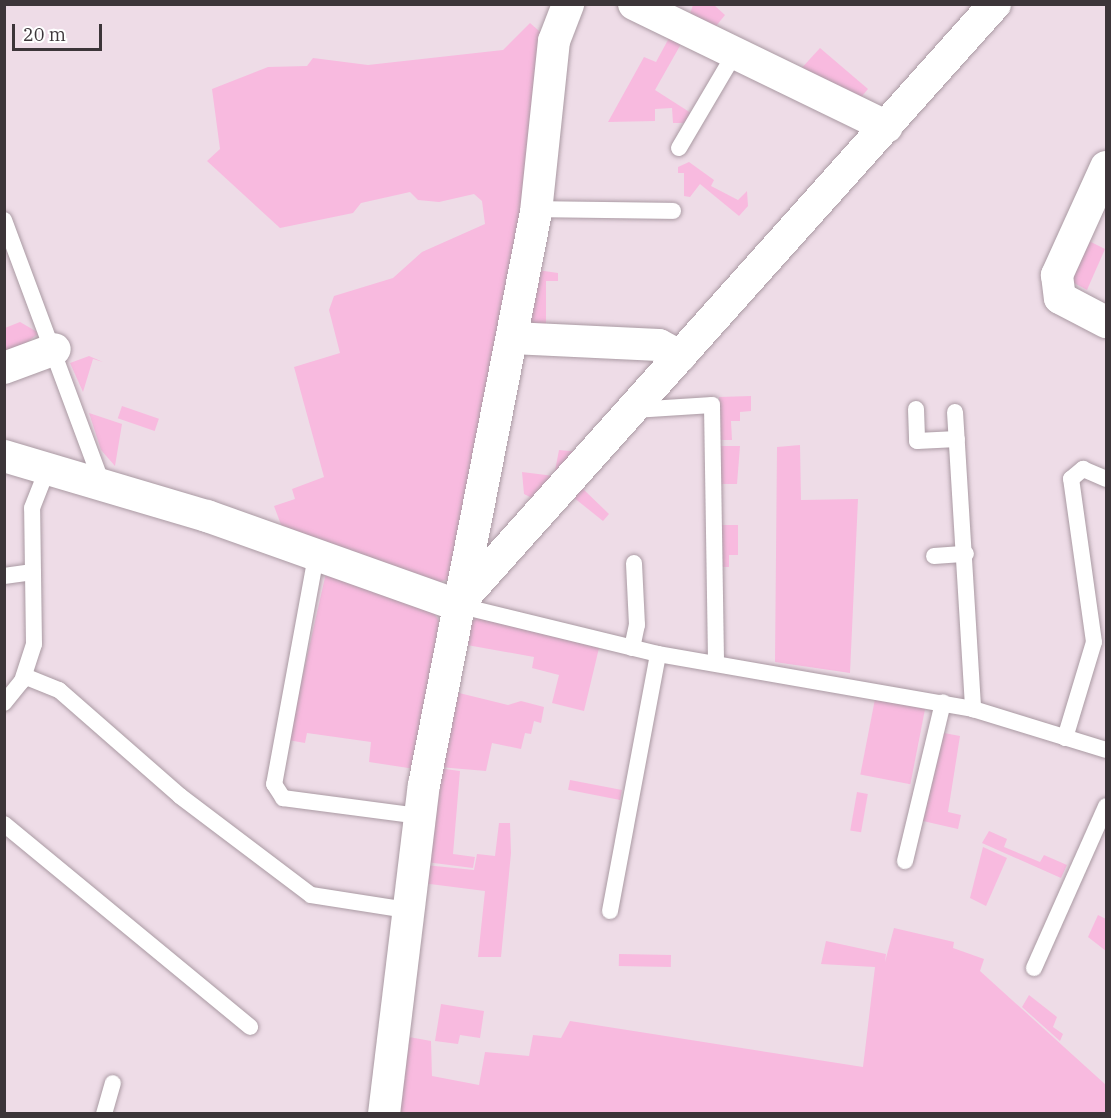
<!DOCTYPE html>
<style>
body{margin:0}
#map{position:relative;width:1111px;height:1118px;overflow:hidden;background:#eedce7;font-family:"IBM Plex Serif",serif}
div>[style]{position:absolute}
.green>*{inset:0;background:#f8badf;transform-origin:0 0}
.roads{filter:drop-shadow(0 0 2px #aa9aa3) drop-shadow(0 0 2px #aa9aa3)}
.service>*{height:16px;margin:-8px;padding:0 8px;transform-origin:8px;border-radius:8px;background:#fff}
.minor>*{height:32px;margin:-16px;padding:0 16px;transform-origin:16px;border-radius:16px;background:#fff}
span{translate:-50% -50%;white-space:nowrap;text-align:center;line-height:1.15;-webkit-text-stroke:5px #fff;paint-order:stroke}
.frame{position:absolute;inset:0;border:6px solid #3c3539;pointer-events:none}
.scale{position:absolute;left:12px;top:24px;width:90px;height:27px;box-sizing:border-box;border:3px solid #3c3539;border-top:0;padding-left:8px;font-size:18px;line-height:21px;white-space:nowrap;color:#3c3539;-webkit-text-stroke:4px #fff;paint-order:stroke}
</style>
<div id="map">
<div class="green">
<div style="clip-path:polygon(693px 5px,714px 5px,725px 15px,712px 31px,689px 17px)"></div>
<div style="clip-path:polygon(530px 23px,547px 38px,525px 214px,450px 578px,438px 583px,283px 530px,274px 506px,295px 499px,292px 489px,324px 477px,294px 367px,340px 353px,329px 310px,334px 296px,393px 278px,422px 252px,485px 224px,482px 201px,474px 194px,439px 202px,418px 200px,410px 192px,361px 203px,353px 213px,280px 228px,207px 161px,220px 149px,212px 89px,268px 67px,307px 66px,313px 58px,368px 65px,503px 50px)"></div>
<div style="clip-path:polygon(669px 38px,681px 44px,655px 90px,691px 113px,684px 123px,673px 123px,672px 108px,655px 109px,655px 121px,608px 122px,644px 57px,656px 62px)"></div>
<div style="clip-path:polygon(820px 48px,868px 89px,857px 102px,798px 72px)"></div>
<div style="clip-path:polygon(689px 162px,714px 180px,711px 186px,738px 200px,747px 191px,748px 206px,739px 216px,700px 184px,690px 197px,684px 196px,684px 173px,678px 173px,678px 167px)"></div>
<div style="clip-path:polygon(1085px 239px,1105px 249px,1087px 290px,1074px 283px,1069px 270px)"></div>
<div style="clip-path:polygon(537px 270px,558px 273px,558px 281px,546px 281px,546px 325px,525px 323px)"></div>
<div style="clip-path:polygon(20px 322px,39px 333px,5px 359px,5px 328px)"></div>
<div style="clip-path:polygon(89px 356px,103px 362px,93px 359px,83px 392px,70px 363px)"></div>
<div style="clip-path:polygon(751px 396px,751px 411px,740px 412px,740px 421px,731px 421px,732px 440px,719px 440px,719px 397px)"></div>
<div style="left:122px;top:406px;width:39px;height:13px;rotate:19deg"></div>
<div style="clip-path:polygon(89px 413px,122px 424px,115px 466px,101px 450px)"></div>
<div style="clip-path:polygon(800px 445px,801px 500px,858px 499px,850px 673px,775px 662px,777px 447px)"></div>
<div style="clip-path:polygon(721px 446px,740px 446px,737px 484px,721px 484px)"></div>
<div style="clip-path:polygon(559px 450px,580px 452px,536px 500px,524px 494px,522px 472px,554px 476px)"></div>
<div style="clip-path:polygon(581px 487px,609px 514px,603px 521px,573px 497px)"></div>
<div style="clip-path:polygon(722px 525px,738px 525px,738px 555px,729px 555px,729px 567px,723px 567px)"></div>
<div style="clip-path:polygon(326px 573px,430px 607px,439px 621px,415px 769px,369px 762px,371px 742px,307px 733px,305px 743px,288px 740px)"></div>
<div style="clip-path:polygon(477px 618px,599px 648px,584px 711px,552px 703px,559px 675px,532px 668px,534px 657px,467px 645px,462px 628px)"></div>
<div style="clip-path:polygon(451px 691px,508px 705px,521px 701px,544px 707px,541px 723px,534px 721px,531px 734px,525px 733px,521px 749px,492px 743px,486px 771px,439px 767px)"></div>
<div style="left:875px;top:699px;width:51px;height:77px;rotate:11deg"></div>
<div style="clip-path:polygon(944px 733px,960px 736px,948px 812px,961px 815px,958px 829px,923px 821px)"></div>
<div style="clip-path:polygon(437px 768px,460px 771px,453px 854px,475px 857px,473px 868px,426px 862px)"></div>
<div style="left:570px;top:780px;width:53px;height:10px;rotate:11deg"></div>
<div style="left:857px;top:792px;width:11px;height:39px;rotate:10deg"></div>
<div style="clip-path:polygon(499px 823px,510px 823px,511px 853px,501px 957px,478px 957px,485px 891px,422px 883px,425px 865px,474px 870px,477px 854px,495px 856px)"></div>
<div style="clip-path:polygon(989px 831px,1007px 839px,1004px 847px,1040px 862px,1044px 855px,1067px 865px,1061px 878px,982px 843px)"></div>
<div style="clip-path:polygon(983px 847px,1007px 858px,986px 906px,970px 898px)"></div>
<div style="clip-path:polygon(1098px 915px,1106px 919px,1106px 951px,1088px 937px)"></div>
<div style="clip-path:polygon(894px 928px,954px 942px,953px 948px,984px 959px,980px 971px,1106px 1085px,1106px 1114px,398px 1114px,409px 1037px,431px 1041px,432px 1076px,479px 1085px,485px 1052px,529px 1056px,533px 1035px,561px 1038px,570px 1021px,863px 1067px,875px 967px,821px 964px,826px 941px,886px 954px,885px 962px)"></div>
<div style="left:619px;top:954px;width:52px;height:12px;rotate:1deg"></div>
<div style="clip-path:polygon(1029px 995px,1057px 1017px,1053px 1027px,1063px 1034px,1060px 1041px,1022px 1007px)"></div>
<div style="clip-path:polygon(441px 1004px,484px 1011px,480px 1038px,460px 1035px,458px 1044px,435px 1041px)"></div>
</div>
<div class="roads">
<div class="service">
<div style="left:679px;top:148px;width:110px;rotate:-59.5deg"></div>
<div style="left:536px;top:209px;width:137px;rotate:0.8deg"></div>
<div style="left:4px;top:220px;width:282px;rotate:69.6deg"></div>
<div style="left:916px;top:409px;width:32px;rotate:88deg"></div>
<div style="left:917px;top:441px;width:40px;rotate:-2.9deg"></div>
<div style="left:634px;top:410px;width:78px;rotate:-3.7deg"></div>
<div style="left:712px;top:405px;width:256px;rotate:89.1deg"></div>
<div style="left:955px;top:412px;width:298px;rotate:86.5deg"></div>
<div style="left:316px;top:556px;width:232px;rotate:100.4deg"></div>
<div style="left:274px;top:784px;width:17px;rotate:57deg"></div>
<div style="left:283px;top:798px;width:138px;rotate:7.5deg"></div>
<div style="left:934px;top:556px;width:32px;rotate:-4deg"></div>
<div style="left:4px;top:576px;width:29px;rotate:-8deg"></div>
<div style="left:457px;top:605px;width:207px;rotate:13.7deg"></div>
<div style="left:658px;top:654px;width:320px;rotate:9.9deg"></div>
<div style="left:973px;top:709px;width:139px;rotate:17.1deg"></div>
<div style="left:632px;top:648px;width:24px;rotate:-78deg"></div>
<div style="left:637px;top:625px;width:62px;rotate:-92.8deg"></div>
<div style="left:24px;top:676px;width:38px;rotate:22deg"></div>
<div style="left:59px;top:690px;width:161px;rotate:41.2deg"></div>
<div style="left:180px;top:796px;width:164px;rotate:37.1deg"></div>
<div style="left:311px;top:895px;width:97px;rotate:8.9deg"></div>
<div style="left:4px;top:703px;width:28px;rotate:-51deg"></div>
<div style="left:22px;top:681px;width:39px;rotate:-72deg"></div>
<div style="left:34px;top:644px;width:136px;rotate:-90.8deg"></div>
<div style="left:32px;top:508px;width:41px;rotate:-68.5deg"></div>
<div style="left:1065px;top:738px;width:100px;rotate:-73.2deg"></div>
<div style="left:1094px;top:642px;width:165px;rotate:-98deg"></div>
<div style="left:1071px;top:479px;width:16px;rotate:-40deg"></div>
<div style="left:1083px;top:469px;width:25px;rotate:23deg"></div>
<div style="left:4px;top:824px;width:319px;rotate:39.5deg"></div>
<div style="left:905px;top:861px;width:163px;rotate:-76.5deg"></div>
<div style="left:610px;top:911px;width:261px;rotate:-79.4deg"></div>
<div style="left:1034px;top:968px;width:177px;rotate:-66deg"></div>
<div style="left:104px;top:1114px;width:32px;rotate:-74deg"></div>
</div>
<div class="minor">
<div style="left:634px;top:4px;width:281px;rotate:25.9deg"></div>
<div style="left:1106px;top:167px;width:119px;rotate:114.4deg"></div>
<div style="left:1057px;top:275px;width:23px;rotate:83deg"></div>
<div style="left:1060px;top:298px;width:52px;rotate:27.6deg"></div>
<div style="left:512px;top:338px;width:147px;rotate:2.7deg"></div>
<div style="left:659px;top:345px;width:24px;rotate:28deg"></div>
<div style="left:4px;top:368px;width:54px;rotate:-20.4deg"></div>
<div style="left:4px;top:456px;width:212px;rotate:16.5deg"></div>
<div style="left:207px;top:516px;width:265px;rotate:19.6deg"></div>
<div style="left:457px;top:605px;width:807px;rotate:-48.17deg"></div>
<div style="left:384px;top:1114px;width:331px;rotate:-83.1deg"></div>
<div style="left:424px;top:785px;width:584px;rotate:-78.94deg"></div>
<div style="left:536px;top:212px;width:172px;rotate:-84deg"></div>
<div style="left:554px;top:41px;width:40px;rotate:-69deg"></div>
</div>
</div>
<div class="frame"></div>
<div class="scale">20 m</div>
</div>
